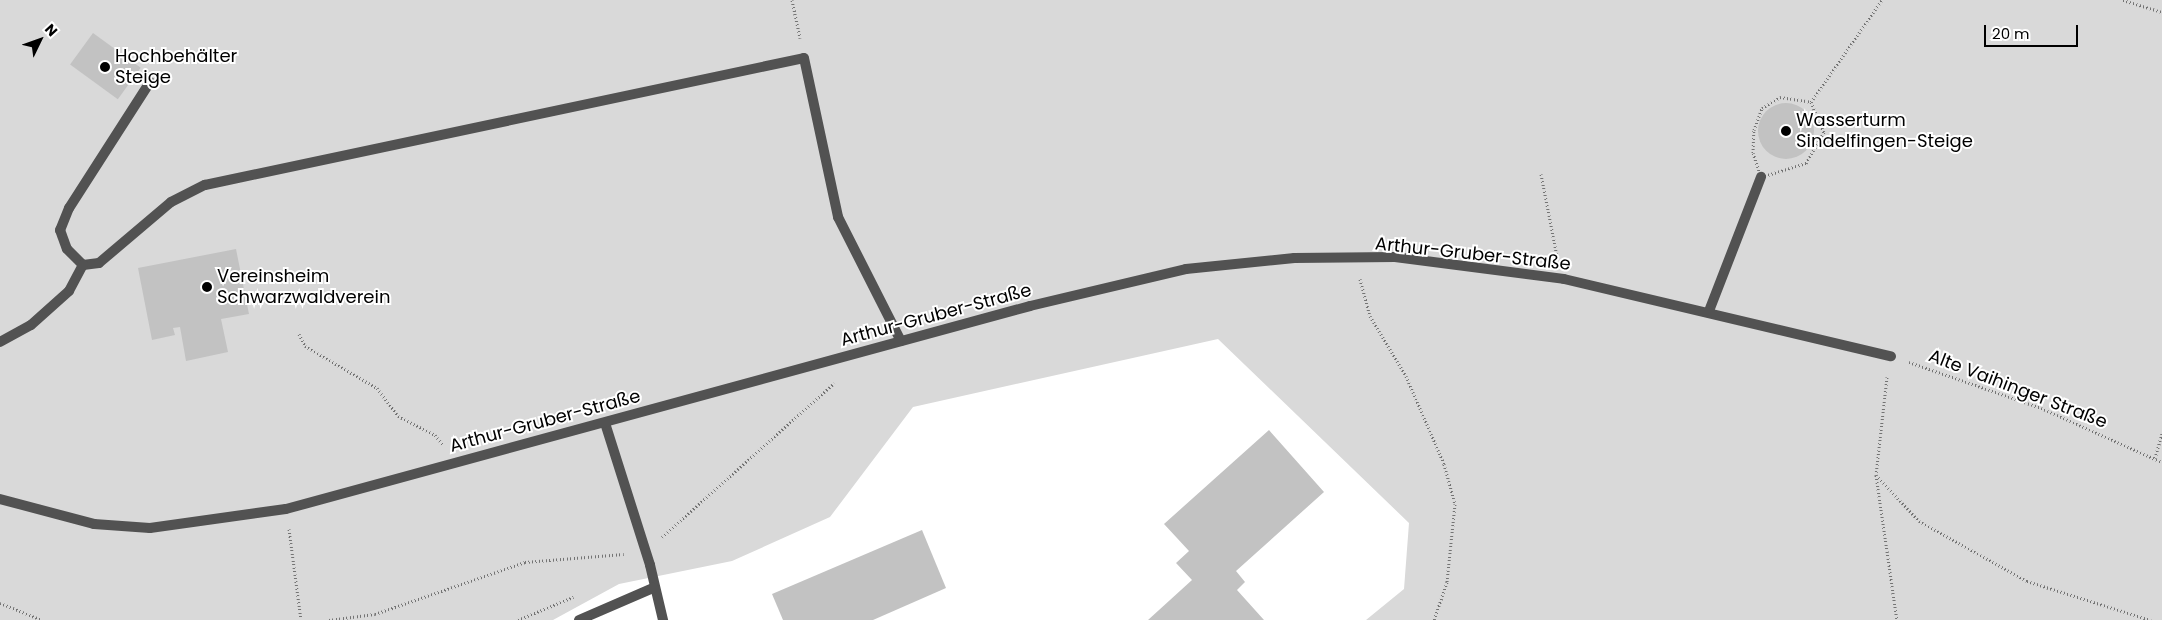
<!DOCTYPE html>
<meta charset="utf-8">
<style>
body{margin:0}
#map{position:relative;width:2162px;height:620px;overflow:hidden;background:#fff;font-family:Poppins,sans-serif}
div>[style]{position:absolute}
.green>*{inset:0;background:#d9d9d9}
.building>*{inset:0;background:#c2c2c2;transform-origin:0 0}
.round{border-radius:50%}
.path>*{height:3px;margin-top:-1.5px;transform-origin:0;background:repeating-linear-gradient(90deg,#747474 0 1px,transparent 0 3.5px)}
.lane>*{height:10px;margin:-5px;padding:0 5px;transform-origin:5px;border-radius:5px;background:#525252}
.street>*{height:10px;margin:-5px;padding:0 5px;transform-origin:5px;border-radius:5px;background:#525252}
.dots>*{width:14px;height:14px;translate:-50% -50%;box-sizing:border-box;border:2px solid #fff;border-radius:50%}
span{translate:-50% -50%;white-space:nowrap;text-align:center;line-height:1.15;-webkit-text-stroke:4px #fff;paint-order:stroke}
.poi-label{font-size:18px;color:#000}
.left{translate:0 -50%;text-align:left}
.street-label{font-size:18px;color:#000}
.north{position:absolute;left:15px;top:15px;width:50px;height:50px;-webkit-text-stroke:4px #fff;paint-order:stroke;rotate:48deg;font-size:14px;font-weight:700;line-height:20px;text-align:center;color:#000}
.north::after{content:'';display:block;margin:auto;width:18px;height:22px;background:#000;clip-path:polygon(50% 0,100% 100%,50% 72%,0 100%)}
.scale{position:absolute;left:1984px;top:25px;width:94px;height:22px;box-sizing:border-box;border:2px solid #000;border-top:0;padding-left:6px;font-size:15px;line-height:18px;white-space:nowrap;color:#000;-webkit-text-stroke:4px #fff;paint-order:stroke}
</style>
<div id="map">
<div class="green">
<div style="clip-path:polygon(0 0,2162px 0,2162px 620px,1366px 620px,1404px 589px,1409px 523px,1218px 339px,913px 407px,830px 517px,732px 561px,619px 584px,553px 620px,0 620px)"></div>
</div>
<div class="building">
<div style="left:93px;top:33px;width:59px;height:39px;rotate:36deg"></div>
<div class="round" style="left:1758px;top:103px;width:56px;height:56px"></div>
<div style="clip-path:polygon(236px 249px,249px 314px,221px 319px,228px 352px,186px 361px,180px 327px,173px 328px,175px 335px,152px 340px,138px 268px)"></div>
<div style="clip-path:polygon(1269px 430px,1324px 492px,1236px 571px,1245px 582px,1237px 590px,1264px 620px,1148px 620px,1192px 580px,1176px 563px,1189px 551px,1164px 524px)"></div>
<div style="clip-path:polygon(922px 530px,946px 588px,873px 620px,783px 620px,772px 594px)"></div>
</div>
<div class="path">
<div style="left:792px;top:0;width:39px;rotate:78deg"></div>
<div style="left:2123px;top:0;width:41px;rotate:17.1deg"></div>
<div style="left:1780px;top:97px;width:31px;rotate:9deg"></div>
<div style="left:1811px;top:102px;width:33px;rotate:67deg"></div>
<div style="left:1824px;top:132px;width:36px;rotate:120deg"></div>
<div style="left:1806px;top:163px;width:47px;rotate:162.7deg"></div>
<div style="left:1761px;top:177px;width:25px;rotate:-108deg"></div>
<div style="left:1753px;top:153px;width:23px;rotate:-88deg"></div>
<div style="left:1754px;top:130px;width:23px;rotate:-70deg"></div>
<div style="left:1762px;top:108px;width:21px;rotate:-31deg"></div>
<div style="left:1811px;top:102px;width:124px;rotate:-55.2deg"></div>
<div style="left:1541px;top:174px;width:84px;rotate:79deg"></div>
<div style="left:1360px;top:279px;width:38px;rotate:75deg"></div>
<div style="left:1370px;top:316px;width:70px;rotate:59deg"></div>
<div style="left:1406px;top:376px;width:96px;rotate:66.6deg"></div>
<div style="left:1444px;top:464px;width:41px;rotate:74.6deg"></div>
<div style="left:1455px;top:504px;width:78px;rotate:95.9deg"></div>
<div style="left:1447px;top:582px;width:40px;rotate:108.9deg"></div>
<div style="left:299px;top:334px;width:13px;rotate:63deg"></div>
<div style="left:305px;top:346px;width:83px;rotate:30.3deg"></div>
<div style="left:377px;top:388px;width:35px;rotate:53deg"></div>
<div style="left:398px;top:416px;width:42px;rotate:27.2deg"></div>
<div style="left:435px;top:435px;width:13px;rotate:51deg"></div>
<div style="left:1909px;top:362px;width:140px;rotate:19.2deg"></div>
<div style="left:2041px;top:408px;width:133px;rotate:24.1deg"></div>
<div style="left:1887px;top:377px;width:99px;rotate:96.4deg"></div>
<div style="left:1876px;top:475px;width:63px;rotate:46.9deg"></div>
<div style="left:1919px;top:521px;width:124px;rotate:29.1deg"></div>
<div style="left:2027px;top:581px;width:130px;rotate:17.5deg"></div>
<div style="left:2155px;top:458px;width:26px;rotate:-74deg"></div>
<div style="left:1876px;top:475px;width:147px;rotate:81.8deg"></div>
<div style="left:289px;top:529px;width:92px;rotate:82.5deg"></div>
<div style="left:662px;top:537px;width:231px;rotate:-41.8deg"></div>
<div style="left:0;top:603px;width:45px;rotate:22deg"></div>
<div style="left:329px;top:620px;width:46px;rotate:-7.4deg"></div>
<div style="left:375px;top:614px;width:159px;rotate:-19.1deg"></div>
<div style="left:525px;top:562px;width:99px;rotate:-4.6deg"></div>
<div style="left:518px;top:620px;width:60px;rotate:-22.7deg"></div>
</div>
<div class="lane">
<div style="left:150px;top:82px;width:150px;rotate:122.7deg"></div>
<div style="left:69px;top:208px;width:24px;rotate:112deg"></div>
<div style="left:60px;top:230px;width:20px;rotate:70deg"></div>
<div style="left:67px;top:249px;width:23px;rotate:45deg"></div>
<div style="left:83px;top:265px;width:16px;rotate:-7deg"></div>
<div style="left:99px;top:263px;width:94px;rotate:-40.3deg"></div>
<div style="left:171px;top:202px;width:38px;rotate:-27deg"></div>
<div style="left:205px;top:185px;width:612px;rotate:-11.97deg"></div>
<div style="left:804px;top:58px;width:163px;rotate:77.9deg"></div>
<div style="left:838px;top:217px;width:139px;rotate:63.1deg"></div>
<div style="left:1709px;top:311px;width:144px;rotate:-68.8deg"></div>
<div style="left:0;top:342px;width:35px;rotate:-29deg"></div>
<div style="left:31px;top:325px;width:51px;rotate:-41.8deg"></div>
<div style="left:69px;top:291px;width:30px;rotate:-62deg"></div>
<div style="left:605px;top:423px;width:149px;rotate:72.4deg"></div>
<div style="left:650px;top:565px;width:57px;rotate:76.7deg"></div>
<div style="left:579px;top:620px;width:81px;rotate:-23.4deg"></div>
</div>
<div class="street">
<div style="left:0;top:499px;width:97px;rotate:14.9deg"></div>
<div style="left:94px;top:524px;width:56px;rotate:4.1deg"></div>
<div style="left:150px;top:528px;width:137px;rotate:-8deg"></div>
<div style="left:286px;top:509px;width:771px;rotate:-15.26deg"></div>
<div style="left:1030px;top:306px;width:160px;rotate:-13.3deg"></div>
<div style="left:1186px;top:269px;width:109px;rotate:-5.8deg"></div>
<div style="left:1294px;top:258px;width:101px;rotate:-0.6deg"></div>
<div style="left:1395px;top:257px;width:170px;rotate:7.4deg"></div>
<div style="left:1564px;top:279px;width:336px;rotate:13.3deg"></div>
</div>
<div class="dots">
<div style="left:105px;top:67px;background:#000"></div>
<div style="left:1786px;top:131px;background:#000"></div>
<div style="left:207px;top:287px;background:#000"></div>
</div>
<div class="poi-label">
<span class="left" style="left:115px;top:67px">Hochbehälter<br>Steige</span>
<span class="left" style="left:1796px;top:131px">Wasserturm<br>Sindelfingen-Steige</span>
<span class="left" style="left:217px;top:287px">Vereinsheim<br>Schwarzwaldverein</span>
</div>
<div class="street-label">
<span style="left:1473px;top:254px;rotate:6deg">Arthur-Gruber-Straße</span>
<span style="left:936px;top:315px;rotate:-15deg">Arthur-Gruber-Straße</span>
<span style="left:2018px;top:389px;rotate:21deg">Alte Vaihinger Straße</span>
<span style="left:545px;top:421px;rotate:-15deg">Arthur-Gruber-Straße</span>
</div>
<div class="north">N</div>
<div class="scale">20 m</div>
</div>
